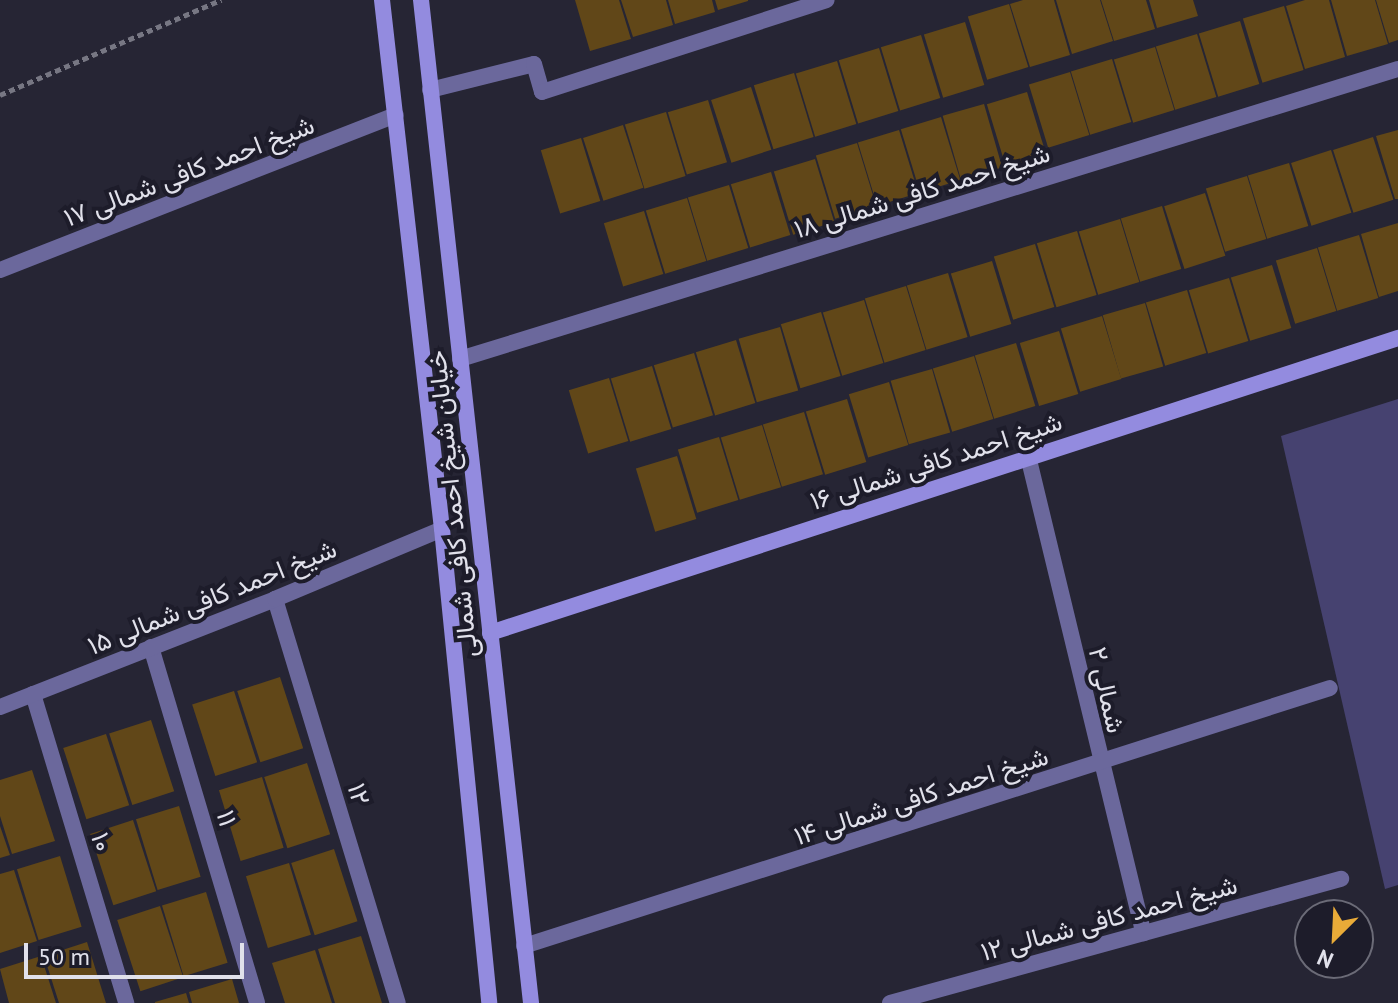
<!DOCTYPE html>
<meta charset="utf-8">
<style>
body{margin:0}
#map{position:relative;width:1398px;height:1003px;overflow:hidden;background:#262534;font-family:"PT Sans",Vazirmatn,sans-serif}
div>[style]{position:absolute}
.green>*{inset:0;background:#464270}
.building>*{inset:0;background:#614718;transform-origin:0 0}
.path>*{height:5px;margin-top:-2.5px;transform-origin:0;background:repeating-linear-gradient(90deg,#777783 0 6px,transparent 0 10px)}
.street>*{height:16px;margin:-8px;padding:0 8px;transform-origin:8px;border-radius:8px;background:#6b689c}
.secondary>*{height:16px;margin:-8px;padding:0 8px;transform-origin:8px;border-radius:8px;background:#938bdf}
span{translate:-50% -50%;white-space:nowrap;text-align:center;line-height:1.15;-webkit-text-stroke:8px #1d1c2a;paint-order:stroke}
.street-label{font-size:26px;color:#e1e1eb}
.north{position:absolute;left:1294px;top:899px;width:80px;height:80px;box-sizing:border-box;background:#1d1c2a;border:2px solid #6b6b77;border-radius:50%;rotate:204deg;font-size:22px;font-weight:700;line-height:32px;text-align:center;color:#e1e1eb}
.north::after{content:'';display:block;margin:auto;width:28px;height:36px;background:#e9ab38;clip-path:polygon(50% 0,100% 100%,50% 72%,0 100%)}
.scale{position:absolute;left:24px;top:943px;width:220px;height:36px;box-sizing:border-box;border:4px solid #e1e1eb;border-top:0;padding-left:10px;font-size:24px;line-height:28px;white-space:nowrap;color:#e1e1eb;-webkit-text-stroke:6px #1d1c2a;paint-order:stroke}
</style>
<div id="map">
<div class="green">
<div style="clip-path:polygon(1398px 399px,1398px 885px,1385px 889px,1281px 436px)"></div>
</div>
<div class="building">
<div style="clip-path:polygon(575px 0,619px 0,631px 39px,590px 51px)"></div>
<div style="clip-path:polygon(621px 0,666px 0,673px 25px,633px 37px)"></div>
<div style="clip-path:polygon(668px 0,712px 0,715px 12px,675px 24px)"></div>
<div style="clip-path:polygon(715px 0,748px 0,748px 1px,718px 10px)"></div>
<div style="clip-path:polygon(1023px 0,1054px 0,1070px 55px,1030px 67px,1010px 4px)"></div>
<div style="clip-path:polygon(1056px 0,1100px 0,1113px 41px,1072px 54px)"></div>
<div style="clip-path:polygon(1101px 0,1146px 0,1155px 29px,1114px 41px)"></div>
<div style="clip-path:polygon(1149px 0,1193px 0,1198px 16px,1157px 28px)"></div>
<div style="clip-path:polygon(1305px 0,1329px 0,1345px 57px,1305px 69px,1286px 6px)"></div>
<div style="clip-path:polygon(1331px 0,1375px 0,1388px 44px,1347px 56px)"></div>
<div style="clip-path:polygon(1376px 0,1398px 0,1398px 40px,1389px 43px)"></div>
<div style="left:1009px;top:4px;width:66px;height:43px;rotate:73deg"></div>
<div style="left:1284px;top:6px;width:67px;height:43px;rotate:73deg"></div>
<div style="left:1240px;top:21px;width:66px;height:43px;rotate:73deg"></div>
<div style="left:965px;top:22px;width:66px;height:43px;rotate:73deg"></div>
<div style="left:1197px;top:34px;width:66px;height:43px;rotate:73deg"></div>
<div style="left:921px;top:35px;width:66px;height:42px;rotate:73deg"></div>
<div style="left:1155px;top:47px;width:66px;height:43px;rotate:73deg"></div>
<div style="left:879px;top:48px;width:66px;height:42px;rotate:73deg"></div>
<div style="left:1112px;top:59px;width:66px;height:43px;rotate:73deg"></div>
<div style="left:837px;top:61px;width:66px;height:43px;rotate:73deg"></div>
<div style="left:1070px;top:72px;width:66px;height:43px;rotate:73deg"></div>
<div style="left:794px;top:73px;width:67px;height:42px;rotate:73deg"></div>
<div style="left:751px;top:87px;width:66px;height:42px;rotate:72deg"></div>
<div style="left:1027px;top:92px;width:66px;height:42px;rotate:73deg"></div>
<div style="left:708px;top:100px;width:65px;height:42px;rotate:73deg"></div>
<div style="left:984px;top:104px;width:66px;height:43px;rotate:74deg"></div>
<div style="left:666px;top:112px;width:67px;height:43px;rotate:73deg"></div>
<div style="left:941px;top:117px;width:66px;height:42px;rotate:73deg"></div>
<div style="left:623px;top:125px;width:66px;height:42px;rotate:72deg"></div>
<div style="left:899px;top:130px;width:66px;height:43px;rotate:73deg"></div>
<div style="clip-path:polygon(1398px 130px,1398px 199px,1395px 199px,1376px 136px)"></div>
<div style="left:1373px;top:137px;width:66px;height:42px;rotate:72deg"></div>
<div style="left:581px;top:138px;width:66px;height:42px;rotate:73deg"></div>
<div style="left:857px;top:143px;width:66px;height:43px;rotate:73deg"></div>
<div style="left:1331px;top:150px;width:66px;height:42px;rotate:72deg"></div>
<div style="left:815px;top:159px;width:66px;height:43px;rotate:73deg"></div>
<div style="left:1289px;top:163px;width:66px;height:43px;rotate:73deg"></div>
<div style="left:771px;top:172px;width:66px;height:42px;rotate:73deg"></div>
<div style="left:1247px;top:176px;width:66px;height:43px;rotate:73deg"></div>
<div style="left:729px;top:185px;width:66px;height:43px;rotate:73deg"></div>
<div style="left:1205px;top:193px;width:66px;height:43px;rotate:72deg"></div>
<div style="left:687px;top:198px;width:66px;height:43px;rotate:73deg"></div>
<div style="left:1162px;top:206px;width:66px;height:43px;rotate:73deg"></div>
<div style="left:644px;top:211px;width:66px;height:42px;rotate:73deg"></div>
<div style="left:1120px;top:219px;width:66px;height:43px;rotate:73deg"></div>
<div style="clip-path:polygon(1398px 223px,1398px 291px,1379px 297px,1361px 234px)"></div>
<div style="left:1077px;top:231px;width:67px;height:42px;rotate:73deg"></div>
<div style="left:1359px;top:235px;width:66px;height:43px;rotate:73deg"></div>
<div style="left:1035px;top:244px;width:66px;height:43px;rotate:73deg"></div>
<div style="left:1317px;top:248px;width:66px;height:43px;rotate:73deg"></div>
<div style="left:992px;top:261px;width:66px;height:43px;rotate:73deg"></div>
<div style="left:1272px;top:265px;width:66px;height:43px;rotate:73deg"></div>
<div style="left:948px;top:273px;width:67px;height:43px;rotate:73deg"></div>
<div style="left:1229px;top:278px;width:66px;height:42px;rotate:73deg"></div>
<div style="left:906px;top:286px;width:67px;height:43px;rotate:73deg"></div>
<div style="left:1187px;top:290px;width:66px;height:43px;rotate:73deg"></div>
<div style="left:864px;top:300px;width:66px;height:43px;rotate:73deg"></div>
<div style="left:1145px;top:303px;width:66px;height:44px;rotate:74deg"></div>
<div style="left:821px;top:312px;width:67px;height:42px;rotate:73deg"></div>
<div style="left:1102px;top:316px;width:66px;height:43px;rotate:73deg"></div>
<div style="left:780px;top:327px;width:66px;height:43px;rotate:74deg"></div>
<div style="left:1059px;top:331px;width:66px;height:41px;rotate:73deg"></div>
<div style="left:736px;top:340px;width:66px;height:42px;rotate:73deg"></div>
<div style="left:1016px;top:343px;width:66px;height:43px;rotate:73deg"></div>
<div style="left:694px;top:353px;width:65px;height:42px;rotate:73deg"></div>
<div style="left:974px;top:356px;width:66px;height:43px;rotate:73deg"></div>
<div style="left:652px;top:366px;width:66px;height:43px;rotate:73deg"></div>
<div style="left:932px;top:369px;width:66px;height:43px;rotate:74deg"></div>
<div style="left:609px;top:378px;width:66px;height:42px;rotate:73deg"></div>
<div style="left:889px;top:382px;width:66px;height:42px;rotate:73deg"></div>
<div style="left:847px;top:399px;width:66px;height:43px;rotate:73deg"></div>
<div style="left:804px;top:412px;width:65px;height:43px;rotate:73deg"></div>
<div style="left:762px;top:425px;width:65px;height:43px;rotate:73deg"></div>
<div style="left:719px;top:437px;width:66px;height:43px;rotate:73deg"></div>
<div style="left:677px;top:456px;width:66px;height:43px;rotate:73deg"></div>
<div style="left:280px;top:677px;width:75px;height:45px;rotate:72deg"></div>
<div style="left:234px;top:691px;width:75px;height:44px;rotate:72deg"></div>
<div style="left:151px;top:720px;width:75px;height:44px;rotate:72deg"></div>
<div style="left:106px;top:734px;width:75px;height:45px;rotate:72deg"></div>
<div style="left:307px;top:763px;width:75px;height:45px;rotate:72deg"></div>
<div style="clip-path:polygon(32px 770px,55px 841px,12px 854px,0 816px,0 780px)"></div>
<div style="left:262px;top:777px;width:74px;height:45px;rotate:73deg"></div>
<div style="left:179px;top:806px;width:74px;height:45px;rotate:73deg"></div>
<div style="left:133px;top:820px;width:75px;height:45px;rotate:72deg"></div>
<div style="clip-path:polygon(0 826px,10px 855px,0 858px)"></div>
<div style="left:334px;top:849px;width:76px;height:45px;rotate:72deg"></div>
<div style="left:60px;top:856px;width:74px;height:45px;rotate:73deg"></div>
<div style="left:289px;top:863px;width:75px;height:45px;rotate:73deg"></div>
<div style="clip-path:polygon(14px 870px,37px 941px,0 953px,0 874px)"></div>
<div style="left:206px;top:892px;width:74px;height:46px;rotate:73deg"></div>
<div style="left:160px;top:906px;width:75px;height:45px;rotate:72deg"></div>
<div style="clip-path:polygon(361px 936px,382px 1003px,335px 1003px,318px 949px)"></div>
<div style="clip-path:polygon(87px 942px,106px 1003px,59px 1003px,44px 956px)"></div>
<div style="clip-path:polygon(315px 950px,332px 1003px,285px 1003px,272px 963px)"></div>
<div style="clip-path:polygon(41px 956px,56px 1003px,9px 1003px,0 969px)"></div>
<div style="clip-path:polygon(232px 979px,239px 1003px,192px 1003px,189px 992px)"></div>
<div style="clip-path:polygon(186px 993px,189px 1003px,155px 1003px,155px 1002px)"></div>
</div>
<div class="path">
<div style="left:0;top:95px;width:241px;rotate:-23.3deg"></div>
</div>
<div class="street">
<div style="left:430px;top:90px;width:107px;rotate:-14deg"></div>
<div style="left:534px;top:64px;width:29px;rotate:74deg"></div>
<div style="left:542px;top:92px;width:299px;rotate:-17.9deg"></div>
<div style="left:0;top:270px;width:425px;rotate:-21.4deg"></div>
<div style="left:460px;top:359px;width:982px;rotate:-17.18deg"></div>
<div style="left:1028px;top:456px;width:491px;rotate:76.4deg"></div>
<div style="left:275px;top:599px;width:422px;rotate:73.1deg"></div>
<div style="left:151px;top:647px;width:371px;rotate:73.4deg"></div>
<div style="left:33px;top:694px;width:323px;rotate:73.2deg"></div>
<div style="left:0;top:707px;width:295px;rotate:-21.4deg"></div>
<div style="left:275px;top:599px;width:181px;rotate:-22.7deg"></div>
<div style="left:524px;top:946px;width:846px;rotate:-17.75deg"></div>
<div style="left:890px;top:1003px;width:468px;rotate:-15.4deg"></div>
</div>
<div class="secondary">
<div style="left:382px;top:0;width:532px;rotate:83.53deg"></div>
<div style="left:442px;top:529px;width:476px;rotate:84.3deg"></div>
<div style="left:421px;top:0;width:1009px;rotate:83.74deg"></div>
<div style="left:490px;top:633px;width:955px;rotate:-18deg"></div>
</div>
<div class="street-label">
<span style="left:189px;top:171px;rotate:-21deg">شیخ احمد کافی شمالی ۱۷</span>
<span style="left:922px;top:191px;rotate:-17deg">شیخ احمد کافی شمالی ۱۸</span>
<span style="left:936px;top:461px;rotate:-18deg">شیخ احمد کافی شمالی ۱۶</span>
<span style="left:452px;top:504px;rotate:-96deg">خیابان شیخ احمد کافی شمالی</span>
<span style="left:212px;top:597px;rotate:-22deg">شیخ احمد کافی شمالی ۱۵</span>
<span style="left:1107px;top:690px;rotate:77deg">۲ شمالی</span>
<span style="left:359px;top:794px;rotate:73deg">۱۲</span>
<span style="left:921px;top:796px;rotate:-18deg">شیخ احمد کافی شمالی ۱۴</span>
<span style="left:227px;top:818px;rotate:73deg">۱۱</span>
<span style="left:102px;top:842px;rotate:73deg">۱۰</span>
<span style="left:1109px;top:918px;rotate:-15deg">شیخ احمد کافی شمالی ۱۲</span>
</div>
<div class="north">N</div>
<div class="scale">50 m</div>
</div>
